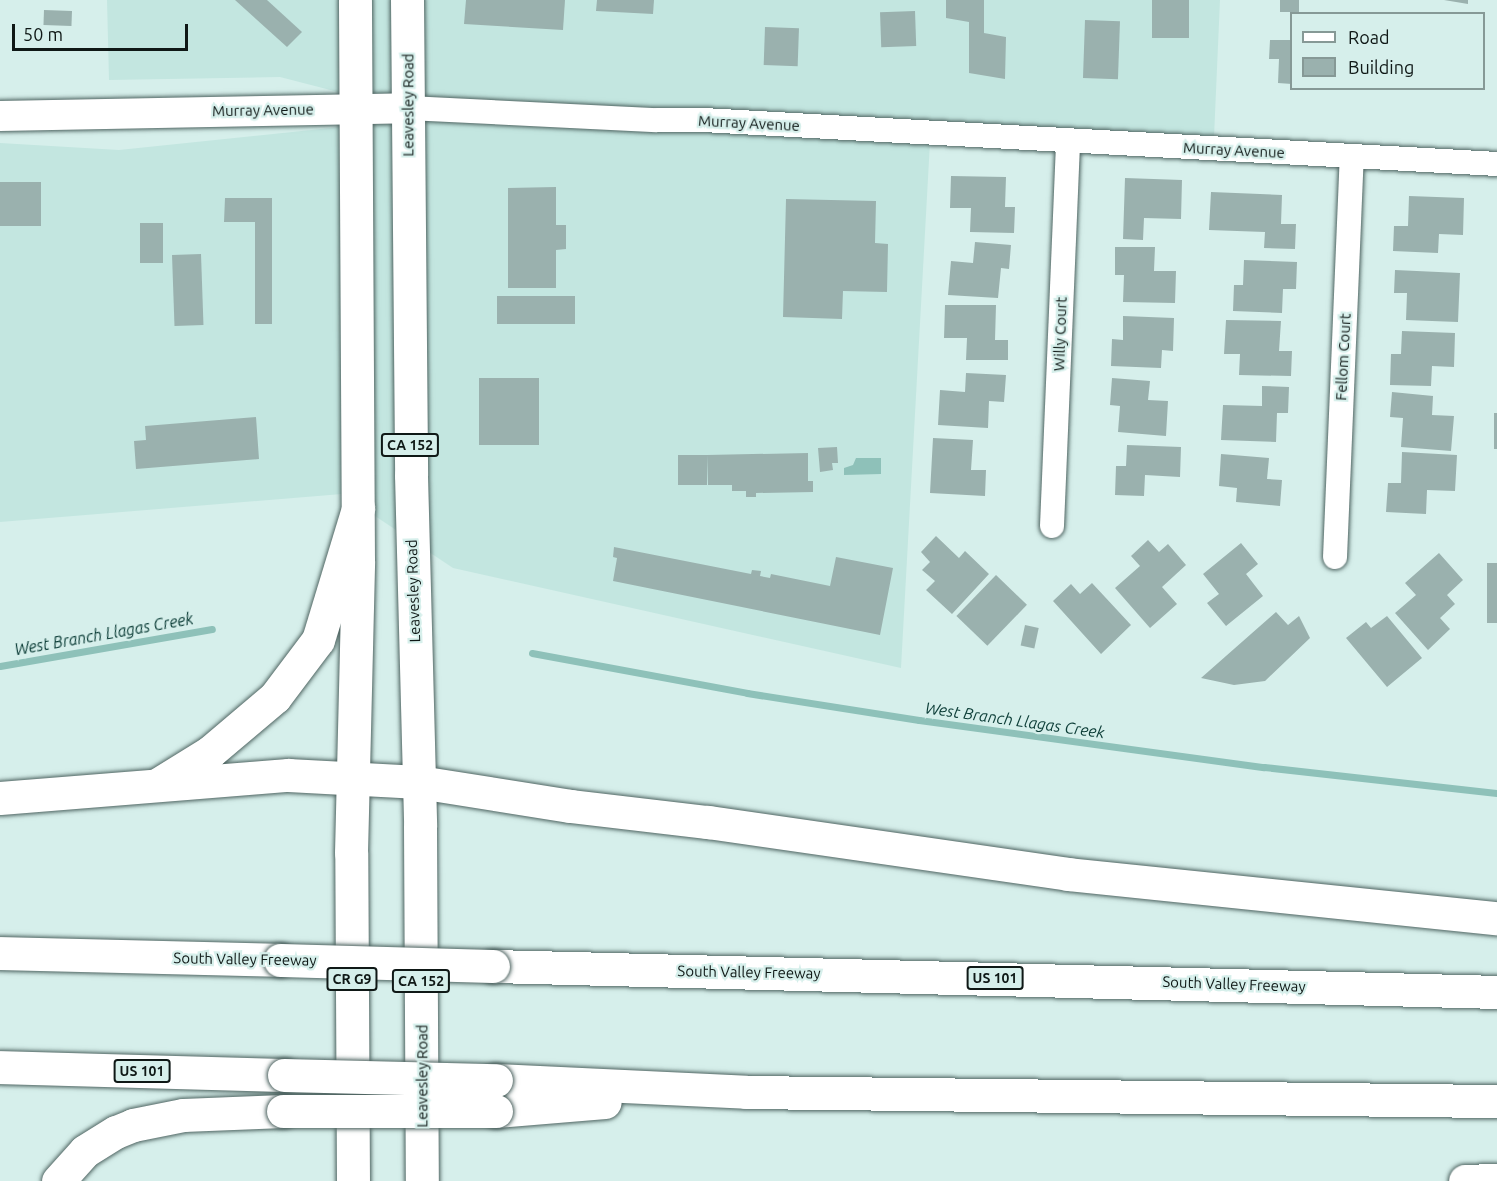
<!DOCTYPE html>
<style>
body{margin:0}
#map{position:relative;width:1497px;height:1181px;overflow:hidden;background:#d6efeb;font-family:Ubuntu,sans-serif}
div>[style]{position:absolute}
.built>*{inset:0;background:#c3e6e0}
.water>*{inset:0;background:#8ec1b9}
.stream>*{height:7px;margin:-3.5px;padding:0 3.5px;transform-origin:3.5px;border-radius:3.5px;background:#8ec1b9}
.building>*{inset:0;background:#9ab1ae;transform-origin:0 0}
.roads{filter:drop-shadow(0 0 2px #4f6562) drop-shadow(0 0 2px #4f6562)}
.minor>*{height:24px;margin:-12px;padding:0 12px;transform-origin:12px;border-radius:12px;background:#fff}
.tertiary>*{height:30px;margin:-15px;padding:0 15px;transform-origin:15px;border-radius:15px;background:#fff}
.primary>*{height:33px;margin:-16.5px;padding:0 16.5px;transform-origin:16.5px;border-radius:16.5px;background:#fff}
.motorway>*{height:33px;margin:-16.5px;padding:0 16.5px;transform-origin:16.5px;border-radius:16.5px;background:#fff}
.bridges{filter:drop-shadow(0 0 2px #4f6562) drop-shadow(0 0 2px #4f6562)}
.motorway-bridge>*{height:33px;margin:-16.5px;padding:0 16.5px;transform-origin:16.5px;border-radius:16.5px;background:#fff}
span{translate:-50% -50%;white-space:nowrap;text-align:center;line-height:1.15;-webkit-text-stroke:4.5px #d6efeb;paint-order:stroke}
.shield-label span{padding:2px 4px;background:#d6efeb;border:2px solid;border-radius:4px;-webkit-text-stroke-width:0}
.shield-label{font-size:14px;color:#0f1816;font-weight:700}
.street-label{font-size:15px;color:#0f1816}
.water-label{font-size:16px;color:#0b3c36;font-style:italic}
.legend{position:absolute;left:1290px;top:12px;width:195px;height:78px;box-sizing:border-box;background:#d6efeb;border:2px solid #869996;margin:0;padding:8px 10px;list-style:none;font-size:18px;color:#0f1816}
.legend li{display:flex;align-items:center;gap:12px;height:30px}
.legend b{width:30px;border:2px solid #869996}
.scale{position:absolute;left:12px;top:24px;width:176px;height:27px;box-sizing:border-box;border:3px solid #0f1816;border-top:0;padding-left:8px;font-size:18px;line-height:21px;white-space:nowrap;color:#0f1816;-webkit-text-stroke:4px #d6efeb;paint-order:stroke}
</style>
<div id="map">
<div class="built">
<div style="clip-path:polygon(107px 0,1220px 0,1214px 137px,930px 142px,901px 668px,453px 568px,342px 494px,0 522px,0 143px,119px 150px,435px 117px,280px 77px,109px 80px)"></div>
</div>
<div class="water">
<div style="clip-path:polygon(856px 458px,881px 458px,881px 474px,844px 475px,844px 468px,853px 465px)"></div>
</div>
<div class="stream">
<div style="left:532px;top:653px;width:219px;rotate:10.5deg"></div>
<div style="left:747px;top:693px;width:174px;rotate:8.9deg"></div>
<div style="left:919px;top:720px;width:348px;rotate:7.8deg"></div>
<div style="left:1264px;top:767px;width:234px;rotate:6.4deg"></div>
<div style="left:0;top:666px;width:215px;rotate:-9.9deg"></div>
</div>
<div class="building">
<div style="clip-path:polygon(235px 0,267px 0,302px 32px,287px 47px)"></div>
<div style="clip-path:polygon(466px 0,565px 0,563px 30px,464px 24px)"></div>
<div style="clip-path:polygon(597px 0,654px 0,653px 14px,596px 11px)"></div>
<div style="clip-path:polygon(946px 0,984px 0,984px 33px,1006px 37px,1005px 79px,969px 73px,969px 22px,946px 18px)"></div>
<div style="left:1152px;top:0;width:37px;height:38px"></div>
<div style="left:1280px;top:0;width:19px;height:12px"></div>
<div style="clip-path:polygon(1444px 0,1468px 0,1468px 4px)"></div>
<div style="left:44px;top:10px;width:28px;height:15px;rotate:2deg"></div>
<div style="left:915px;top:11px;width:35px;height:35px;rotate:88deg"></div>
<div style="left:1085px;top:20px;width:35px;height:58px;rotate:2deg"></div>
<div style="left:765px;top:27px;width:34px;height:38px;rotate:2deg"></div>
<div style="clip-path:polygon(1270px 40px,1292px 40px,1292px 84px,1278px 83px,1279px 59px,1269px 59px)"></div>
<div style="clip-path:polygon(951px 176px,1006px 177px,1005px 207px,1015px 207px,1014px 233px,970px 232px,971px 208px,950px 208px)"></div>
<div style="clip-path:polygon(1125px 178px,1182px 180px,1181px 219px,1144px 218px,1143px 240px,1123px 239px)"></div>
<div style="left:41px;top:182px;width:44px;height:41px;rotate:90deg"></div>
<div style="clip-path:polygon(556px 187px,556px 225px,566px 225px,566px 249px,556px 250px,556px 288px,508px 288px,508px 188px)"></div>
<div style="clip-path:polygon(1211px 192px,1282px 195px,1281px 224px,1296px 224px,1295px 249px,1264px 248px,1265px 232px,1209px 230px)"></div>
<div style="clip-path:polygon(1409px 196px,1464px 198px,1463px 235px,1439px 234px,1438px 253px,1393px 251px,1394px 226px,1408px 226px)"></div>
<div style="clip-path:polygon(225px 198px,272px 198px,272px 324px,255px 324px,255px 222px,224px 222px)"></div>
<div style="clip-path:polygon(786px 199px,876px 201px,875px 243px,888px 244px,887px 292px,843px 291px,842px 319px,783px 317px)"></div>
<div style="left:140px;top:223px;width:23px;height:40px"></div>
<div style="clip-path:polygon(975px 242px,1011px 245px,1009px 269px,1001px 268px,998px 298px,948px 295px,951px 261px,973px 263px)"></div>
<div style="clip-path:polygon(1115px 247px,1155px 247px,1154px 271px,1176px 271px,1175px 303px,1123px 302px,1124px 275px,1115px 275px)"></div>
<div style="left:201px;top:254px;width:71px;height:29px;rotate:88deg"></div>
<div style="clip-path:polygon(1244px 260px,1297px 262px,1296px 289px,1283px 289px,1282px 313px,1233px 311px,1234px 285px,1243px 285px)"></div>
<div style="clip-path:polygon(1395px 270px,1460px 273px,1458px 322px,1406px 320px,1407px 293px,1394px 293px)"></div>
<div style="left:575px;top:296px;width:28px;height:78px;rotate:90deg"></div>
<div style="clip-path:polygon(945px 305px,996px 305px,995px 340px,1008px 340px,1008px 360px,966px 360px,967px 338px,944px 338px)"></div>
<div style="clip-path:polygon(1123px 316px,1174px 318px,1173px 351px,1162px 350px,1161px 368px,1111px 366px,1112px 339px,1123px 340px)"></div>
<div style="clip-path:polygon(1226px 320px,1281px 321px,1279px 351px,1292px 351px,1291px 376px,1239px 375px,1240px 354px,1224px 354px)"></div>
<div style="clip-path:polygon(1402px 331px,1455px 333px,1454px 367px,1432px 366px,1431px 386px,1390px 385px,1391px 354px,1401px 354px)"></div>
<div style="clip-path:polygon(966px 373px,1006px 375px,1004px 402px,989px 401px,988px 428px,938px 425px,940px 390px,965px 392px)"></div>
<div style="left:479px;top:378px;width:60px;height:67px"></div>
<div style="clip-path:polygon(1112px 378px,1150px 381px,1148px 400px,1168px 401px,1166px 436px,1118px 432px,1120px 406px,1110px 405px)"></div>
<div style="clip-path:polygon(1262px 386px,1289px 387px,1288px 413px,1277px 413px,1276px 442px,1221px 440px,1223px 405px,1262px 406px)"></div>
<div style="clip-path:polygon(1392px 392px,1433px 396px,1432px 415px,1454px 416px,1451px 451px,1401px 447px,1403px 418px,1390px 417px)"></div>
<div style="left:1494px;top:413px;width:3px;height:36px"></div>
<div style="clip-path:polygon(256px 417px,259px 459px,136px 469px,134px 441px,146px 440px,145px 426px)"></div>
<div style="clip-path:polygon(933px 438px,973px 440px,971px 470px,986px 470px,985px 496px,930px 493px)"></div>
<div style="clip-path:polygon(1127px 445px,1181px 447px,1180px 477px,1145px 475px,1144px 496px,1115px 495px,1116px 466px,1126px 466px)"></div>
<div style="clip-path:polygon(837px 447px,838px 463px,832px 463px,833px 470px,820px 472px,818px 448px)"></div>
<div style="clip-path:polygon(1402px 452px,1457px 455px,1455px 491px,1427px 490px,1426px 514px,1386px 512px,1388px 483px,1401px 483px)"></div>
<div style="clip-path:polygon(808px 453px,808px 481px,813px 481px,813px 492px,756px 493px,756px 497px,746px 497px,746px 491px,732px 491px,732px 485px,708px 485px,707px 455px)"></div>
<div style="clip-path:polygon(1221px 454px,1269px 458px,1267px 479px,1282px 480px,1280px 506px,1236px 502px,1237px 488px,1219px 486px)"></div>
<div style="left:678px;top:455px;width:29px;height:30px"></div>
<div style="clip-path:polygon(936px 536px,959px 558px,965px 551px,989px 574px,952px 614px,926px 590px,935px 581px,922px 570px,930px 562px,921px 552px)"></div>
<div style="clip-path:polygon(1148px 540px,1159px 552px,1168px 544px,1186px 565px,1162px 587px,1177px 604px,1150px 628px,1115px 588px,1140px 566px,1131px 556px)"></div>
<div style="clip-path:polygon(1241px 543px,1258px 564px,1246px 574px,1263px 596px,1226px 626px,1207px 603px,1219px 594px,1203px 574px)"></div>
<div style="clip-path:polygon(614px 547px,751px 574px,752px 570px,761px 571px,760px 576px,770px 578px,771px 574px,830px 586px,836px 557px,893px 568px,880px 635px,613px 581px,617px 558px,613px 557px)"></div>
<div style="clip-path:polygon(1439px 553px,1463px 580px,1447px 595px,1455px 604px,1440px 618px,1450px 629px,1428px 650px,1395px 613px,1416px 595px,1405px 583px)"></div>
<div style="left:1487px;top:563px;width:10px;height:60px"></div>
<div style="left:996px;top:575px;width:43px;height:57px;rotate:44deg"></div>
<div style="clip-path:polygon(1092px 583px,1131px 625px,1101px 654px,1053px 601px,1071px 584px,1080px 594px)"></div>
<div style="clip-path:polygon(1276px 612px,1288px 625px,1299px 616px,1310px 638px,1265px 681px,1234px 685px,1201px 678px)"></div>
<div style="clip-path:polygon(1387px 616px,1422px 658px,1387px 687px,1346px 638px,1366px 622px,1371px 628px)"></div>
<div style="left:1025px;top:625px;width:14px;height:21px;rotate:12deg"></div>
</div>
<div class="roads">
<div class="minor">
<div style="left:408px;top:108px;width:249px;rotate:2.8deg"></div>
<div style="left:657px;top:120px;width:46px"></div>
<div style="left:703px;top:120px;width:795px;rotate:3.17deg"></div>
<div style="left:1052px;top:526px;width:384px;rotate:-87.6deg"></div>
<div style="left:1335px;top:557px;width:401px;rotate:-87.6deg"></div>
</div>
<div class="tertiary">
<div style="left:0;top:116px;width:408px;rotate:-1.1deg"></div>
</div>
<div class="primary">
<div style="left:407px;top:0;width:475px;rotate:89.5deg"></div>
<div style="left:411px;top:475px;width:351px;rotate:88.5deg"></div>
<div style="left:420px;top:826px;width:355px;rotate:89.7deg"></div>
<div style="left:353px;top:1181px;width:328px;rotate:-90.3deg"></div>
<div style="left:351px;top:853px;width:292px;rotate:-88.6deg"></div>
<div style="left:358px;top:561px;width:561px;rotate:-90.31deg"></div>
</div>
<div class="motorway">
<div style="left:160px;top:783px;width:59px;rotate:-31.8deg"></div>
<div style="left:210px;top:752px;width:85px;rotate:-40.2deg"></div>
<div style="left:275px;top:697px;width:71px;rotate:-53deg"></div>
<div style="left:318px;top:640px;width:138px;rotate:-73.1deg"></div>
<div style="left:0;top:798px;width:289px;rotate:-4.6deg"></div>
<div style="left:288px;top:775px;width:131px;rotate:3.1deg"></div>
<div style="left:419px;top:782px;width:154px;rotate:9deg"></div>
<div style="left:571px;top:806px;width:138px;rotate:6.7deg"></div>
<div style="left:708px;top:822px;width:364px;rotate:8.2deg"></div>
<div style="left:1068px;top:874px;width:431px;rotate:5.9deg"></div>
<div style="left:0;top:953px;width:280px;rotate:1.4deg"></div>
<div style="left:493px;top:966px;width:1004px;rotate:1.48deg"></div>
<div style="left:0;top:1067px;width:284px;rotate:1.6deg"></div>
<div style="left:496px;top:1080px;width:250px;rotate:2.7deg"></div>
<div style="left:746px;top:1092px;width:751px;rotate:0.69deg"></div>
<div style="left:496px;top:1111px;width:109px;rotate:-4.7deg"></div>
<div style="left:58px;top:1181px;width:40px;rotate:-48deg"></div>
<div style="left:85px;top:1151px;width:36px;rotate:-32deg"></div>
<div style="left:116px;top:1132px;width:18px;rotate:-22deg"></div>
<div style="left:133px;top:1125px;width:51px;rotate:-11.3deg"></div>
<div style="left:183px;top:1115px;width:100px;rotate:-2.3deg"></div>
<div style="left:1465px;top:1181px;width:32px;rotate:-2deg"></div>
</div>
</div>
<div class="bridges">
<div class="motorway-bridge">
<div style="left:280px;top:960px;width:213px;rotate:1.6deg"></div>
<div style="left:284px;top:1075px;width:212px;rotate:1.4deg"></div>
<div style="left:283px;top:1111px;width:213px"></div>
</div>
</div>
<div class="shield-label">
<span style="left:410px;top:445px">CA 152</span>
<span style="left:995px;top:978px">US 101</span>
<span style="left:352px;top:979px">CR G9</span>
<span style="left:421px;top:981px">CA 152</span>
<span style="left:142px;top:1071px">US 101</span>
</div>
<div class="street-label">
<span style="left:408px;top:105px;rotate:-90deg">Leavesley Road</span>
<span style="left:263px;top:110px;rotate:-1deg">Murray Avenue</span>
<span style="left:749px;top:123px;rotate:3deg">Murray Avenue</span>
<span style="left:1234px;top:150px;rotate:3deg">Murray Avenue</span>
<span style="left:1060px;top:334px;rotate:-88deg">Willy Court</span>
<span style="left:1343px;top:357px;rotate:-87deg">Fellom Court</span>
<span style="left:413px;top:591px;rotate:-92deg">Leavesley Road</span>
<span style="left:245px;top:959px;rotate:1deg">South Valley Freeway</span>
<span style="left:749px;top:972px;rotate:1deg">South Valley Freeway</span>
<span style="left:1234px;top:984px;rotate:2deg">South Valley Freeway</span>
<span style="left:422px;top:1076px;rotate:-90deg">Leavesley Road</span>
</div>
<div class="water-label">
<span style="left:104px;top:634px;rotate:-10deg">West Branch Llagas Creek</span>
<span style="left:1015px;top:720px;rotate:8deg">West Branch Llagas Creek</span>
</div>
<ul class="legend">
<li><b style="height:8px;background:#fff"></b>Road</li>
<li><b style="height:16px;background:#9ab1ae"></b>Building</li>
</ul>
<div class="scale">50 m</div>
</div>
